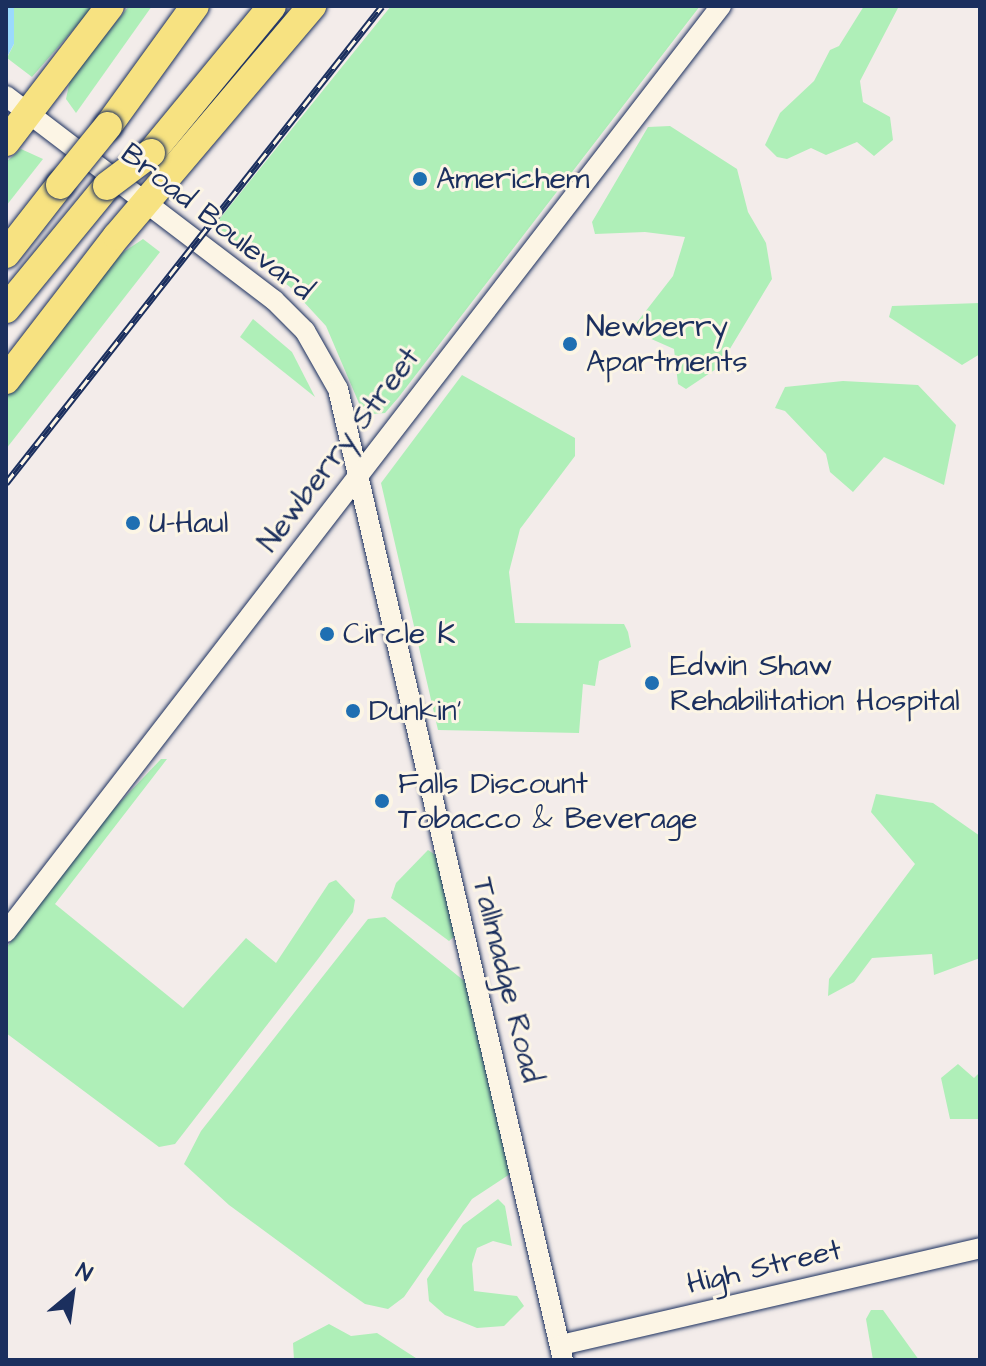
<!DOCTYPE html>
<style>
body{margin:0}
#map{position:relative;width:986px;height:1366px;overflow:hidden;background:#f3ecea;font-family:"Architects Daughter",sans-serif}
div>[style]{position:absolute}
.green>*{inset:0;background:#afefb8}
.water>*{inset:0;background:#9bdafd}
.roads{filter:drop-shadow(0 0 2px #1b2f5e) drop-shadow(0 0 2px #1b2f5e)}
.secondary>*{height:20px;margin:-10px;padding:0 10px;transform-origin:10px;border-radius:10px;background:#fcf5e5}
.highway>*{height:28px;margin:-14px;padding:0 14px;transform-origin:14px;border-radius:14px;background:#f7e281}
.rail>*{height:7px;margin-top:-3.5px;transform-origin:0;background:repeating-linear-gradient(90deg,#fcf5e5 0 12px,#1b2f5e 0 24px);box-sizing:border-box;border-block:2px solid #1b2f5e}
.bridges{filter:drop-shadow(0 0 2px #1b2f5e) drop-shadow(0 0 2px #1b2f5e)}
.highway-bridge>*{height:28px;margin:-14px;padding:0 14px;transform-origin:14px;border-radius:14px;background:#f7e281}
.dots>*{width:22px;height:22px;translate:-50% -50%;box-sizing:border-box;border:4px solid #fcf5e5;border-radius:50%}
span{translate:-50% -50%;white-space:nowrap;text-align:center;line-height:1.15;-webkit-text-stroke:6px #fcf5e5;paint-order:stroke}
.poi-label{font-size:30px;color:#1b2f5e}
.left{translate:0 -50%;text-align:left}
.street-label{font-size:30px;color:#1b2f5e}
.frame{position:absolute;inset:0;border:8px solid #1b2f5e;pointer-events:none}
.north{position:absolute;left:32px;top:1254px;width:80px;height:80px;-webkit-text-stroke:6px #fcf5e5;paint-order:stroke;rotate:29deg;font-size:22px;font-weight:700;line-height:32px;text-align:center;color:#1b2f5e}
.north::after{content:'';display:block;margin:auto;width:28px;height:36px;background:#1b2f5e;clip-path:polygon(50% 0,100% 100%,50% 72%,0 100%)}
</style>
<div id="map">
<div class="green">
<div style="clip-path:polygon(14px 6px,94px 6px,32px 77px,7px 58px,14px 44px)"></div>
<div style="clip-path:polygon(129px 6px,152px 6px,76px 113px,66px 99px,70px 80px)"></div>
<div style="clip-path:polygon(391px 6px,700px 6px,398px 398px,385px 413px,373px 414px,361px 408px,326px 326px,290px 287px,213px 227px)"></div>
<div style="clip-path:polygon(864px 6px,899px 6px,860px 81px,863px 102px,890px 117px,893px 140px,874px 156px,857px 142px,826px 155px,811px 148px,787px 159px,777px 157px,765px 145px,780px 113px,814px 81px,830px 50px,839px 46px)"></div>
<div style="clip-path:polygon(670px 126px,737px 169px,748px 212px,766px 243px,772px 279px,719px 367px,686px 389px,678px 384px,674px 349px,631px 330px,673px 276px,685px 237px,645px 232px,595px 234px,592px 222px,648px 127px)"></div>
<div style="clip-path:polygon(21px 149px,43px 159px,6px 206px,6px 162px)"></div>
<div style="clip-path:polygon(143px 239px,160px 252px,6px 449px,6px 397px,122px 253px)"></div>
<div style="clip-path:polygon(980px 303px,980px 354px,962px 365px,889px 317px,892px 306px)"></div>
<div style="clip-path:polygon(253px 319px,292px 352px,315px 397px,240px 337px)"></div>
<div style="clip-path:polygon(462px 375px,575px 438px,575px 456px,520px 529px,509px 572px,515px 623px,624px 624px,628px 632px,631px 647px,599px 661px,595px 686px,583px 684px,579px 733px,438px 730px,381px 483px)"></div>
<div style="clip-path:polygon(843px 381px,918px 385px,956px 425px,944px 485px,884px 457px,853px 492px,830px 472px,826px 454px,785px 411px,775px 408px,785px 387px)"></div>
<div style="clip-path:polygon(161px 759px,167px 759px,55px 904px,183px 1008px,246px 938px,276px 963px,329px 883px,336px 880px,355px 900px,353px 912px,318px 959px,182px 1135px,175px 1144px,159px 1147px,6px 1033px,6px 948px,106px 817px)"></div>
<div style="clip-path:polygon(876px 794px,933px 803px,980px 836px,980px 958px,934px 975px,932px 954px,872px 958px,854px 982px,828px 996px,829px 979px,915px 864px,871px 812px)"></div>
<div style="clip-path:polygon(428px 850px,437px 856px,455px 936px,449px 941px,391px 898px,396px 883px)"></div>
<div style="clip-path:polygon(385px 917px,468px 984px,510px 1174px,472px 1199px,404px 1297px,388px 1309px,365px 1304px,342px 1288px,229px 1205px,184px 1164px,201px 1131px,368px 919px)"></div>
<div style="clip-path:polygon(958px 1064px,974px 1078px,980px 1072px,980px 1119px,950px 1119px,941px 1078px)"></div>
<div style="clip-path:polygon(498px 1199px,505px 1206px,512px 1246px,493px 1241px,477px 1248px,472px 1264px,474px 1291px,517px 1296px,524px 1306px,504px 1326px,477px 1328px,445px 1315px,429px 1301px,427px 1279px,463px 1225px)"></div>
<div style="clip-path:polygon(871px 1310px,883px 1310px,919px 1360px,873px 1360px,866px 1319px)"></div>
<div style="clip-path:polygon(329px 1324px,351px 1336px,377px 1333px,419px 1360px,294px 1360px,293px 1343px)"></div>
</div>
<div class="water">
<div style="clip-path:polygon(6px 6px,14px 6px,14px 44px,6px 59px)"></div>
</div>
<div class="roads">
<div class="secondary">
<div style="left:6px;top:96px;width:337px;rotate:37.3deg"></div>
<div style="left:274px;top:300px;width:44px;rotate:45deg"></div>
<div style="left:305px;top:331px;width:67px;rotate:60.4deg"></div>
<div style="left:338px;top:389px;width:997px;rotate:76.95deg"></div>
<div style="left:6px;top:932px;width:1170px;rotate:-52.33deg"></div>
<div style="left:561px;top:1345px;width:430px;rotate:-13deg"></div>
</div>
<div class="highway">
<div style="left:108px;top:126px;width:148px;rotate:-54.1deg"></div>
<div style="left:6px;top:142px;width:171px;rotate:-52.6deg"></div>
<div style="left:151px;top:153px;width:190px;rotate:-50.5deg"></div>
<div style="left:6px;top:254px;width:88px;rotate:-52deg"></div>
<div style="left:6px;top:309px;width:159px;rotate:-50.6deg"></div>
<div style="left:6px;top:380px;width:182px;rotate:-52.4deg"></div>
<div style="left:117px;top:236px;width:302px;rotate:-49.7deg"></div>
</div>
</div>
<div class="rail">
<div style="left:6px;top:483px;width:607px;rotate:-51.75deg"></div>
</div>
<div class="bridges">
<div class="highway-bridge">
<div style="left:60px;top:185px;width:76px;rotate:-50.9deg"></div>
<div style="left:107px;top:186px;width:55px;rotate:-36.9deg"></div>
</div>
</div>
<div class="dots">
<div style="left:420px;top:179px;background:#1f6fb2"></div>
<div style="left:570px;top:344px;background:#1f6fb2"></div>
<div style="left:133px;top:523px;background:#1f6fb2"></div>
<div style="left:327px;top:634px;background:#1f6fb2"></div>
<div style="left:652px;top:683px;background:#1f6fb2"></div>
<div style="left:353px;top:711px;background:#1f6fb2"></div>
<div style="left:382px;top:801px;background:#1f6fb2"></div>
</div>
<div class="poi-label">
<span class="left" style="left:436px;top:179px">Americhem</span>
<span class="left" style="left:586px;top:344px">Newberry<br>Apartments</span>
<span class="left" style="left:149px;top:523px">U-Haul</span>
<span class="left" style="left:343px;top:634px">Circle K</span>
<span class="left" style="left:670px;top:683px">Edwin Shaw<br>Rehabilitation Hospital</span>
<span class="left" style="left:369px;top:711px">Dunkin'</span>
<span class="left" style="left:398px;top:801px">Falls Discount<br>Tobacco &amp; Beverage</span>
</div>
<div class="street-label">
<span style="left:217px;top:222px;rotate:38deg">Broad Boulevard</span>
<span style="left:339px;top:450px;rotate:-53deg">Newberry Street</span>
<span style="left:507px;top:980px;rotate:76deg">Tallmadge Road</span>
<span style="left:764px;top:1267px;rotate:-13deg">High Street</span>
</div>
<div class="frame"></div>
<div class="north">N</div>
</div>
